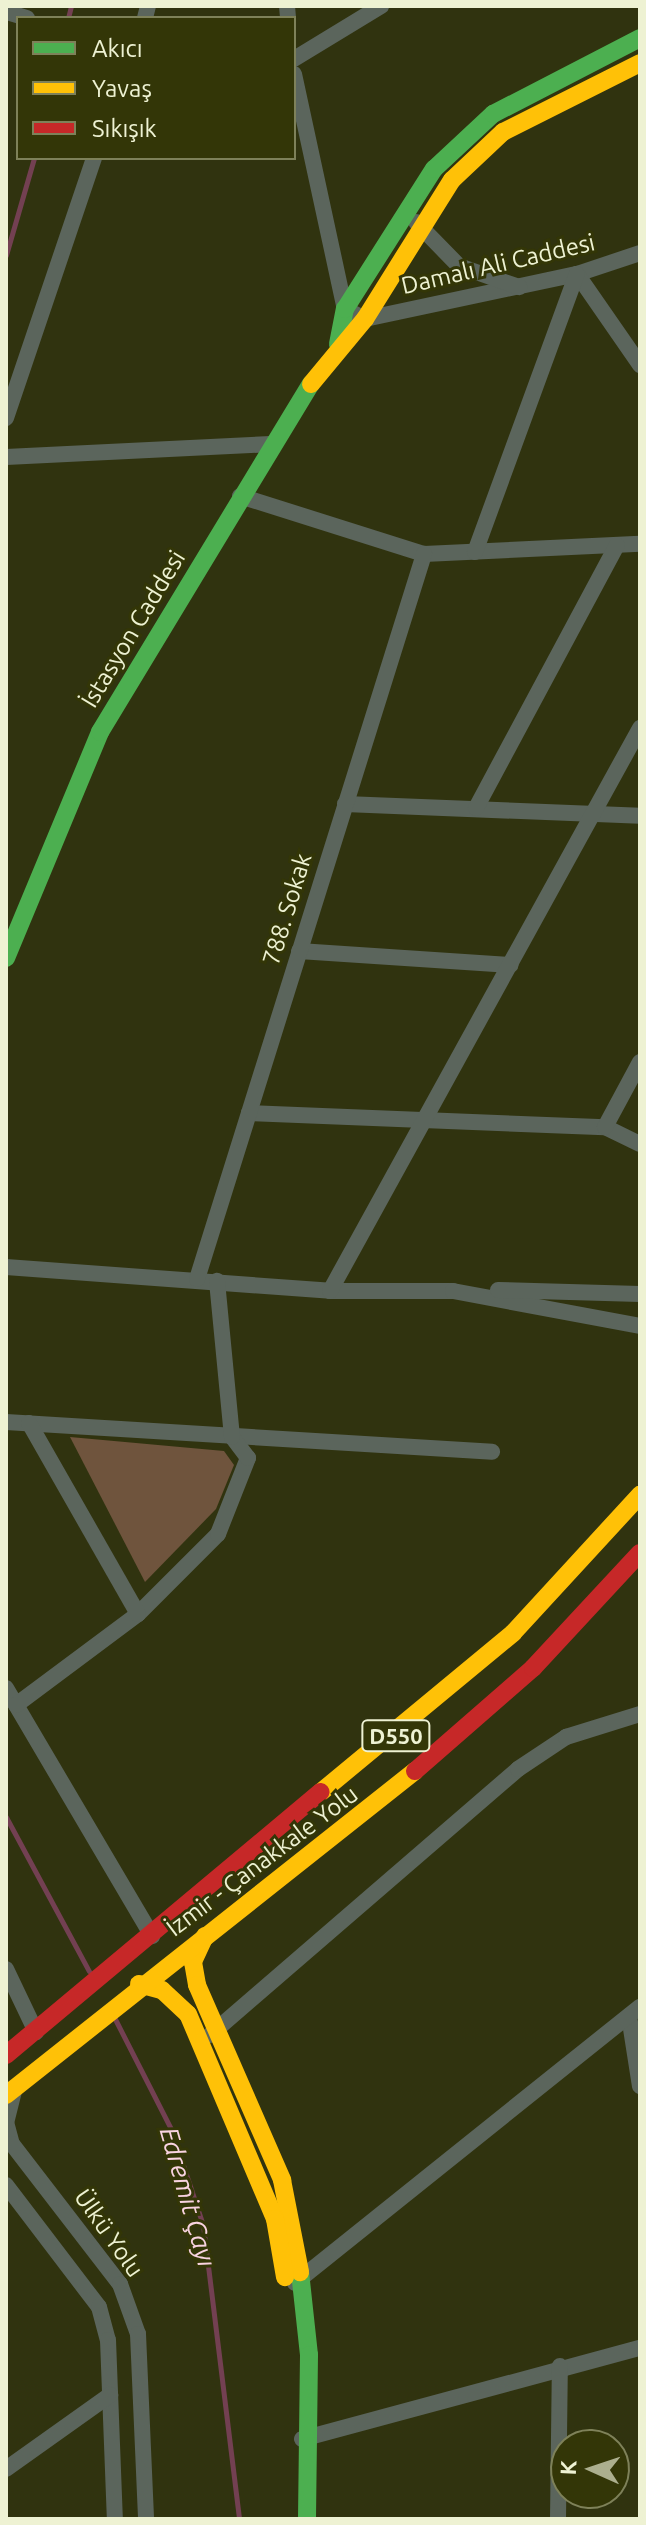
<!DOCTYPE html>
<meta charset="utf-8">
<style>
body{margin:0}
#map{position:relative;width:646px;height:2525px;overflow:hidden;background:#30330f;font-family:Ubuntu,sans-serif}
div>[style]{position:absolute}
.green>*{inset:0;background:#6f543d}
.stream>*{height:5px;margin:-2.5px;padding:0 2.5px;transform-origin:2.5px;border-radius:2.5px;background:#734052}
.street>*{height:16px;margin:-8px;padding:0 8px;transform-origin:8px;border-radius:8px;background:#5b655c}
.fast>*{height:18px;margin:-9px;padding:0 9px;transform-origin:9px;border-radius:9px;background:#4caf50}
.slow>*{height:18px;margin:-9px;padding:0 9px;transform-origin:9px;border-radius:9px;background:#ffc107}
.jam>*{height:18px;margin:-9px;padding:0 9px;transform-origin:9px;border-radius:9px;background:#c62828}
span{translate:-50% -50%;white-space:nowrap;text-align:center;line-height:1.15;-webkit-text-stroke:6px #333607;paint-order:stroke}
.shield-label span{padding:2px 6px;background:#333607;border:2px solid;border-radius:6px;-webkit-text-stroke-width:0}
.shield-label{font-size:22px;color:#eef2d3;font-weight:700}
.street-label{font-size:24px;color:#eef2d3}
.water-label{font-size:26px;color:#f9d3e1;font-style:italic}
.frame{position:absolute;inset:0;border:8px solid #eef2d3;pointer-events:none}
.legend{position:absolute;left:16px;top:16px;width:280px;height:144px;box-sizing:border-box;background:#333607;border:2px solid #7e8159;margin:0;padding:10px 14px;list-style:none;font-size:24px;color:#eef2d3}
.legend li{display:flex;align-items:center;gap:16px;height:40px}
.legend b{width:40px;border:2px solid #7e8159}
.north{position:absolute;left:550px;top:2429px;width:80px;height:80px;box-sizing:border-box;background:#333607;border:2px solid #7e8159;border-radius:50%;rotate:273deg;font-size:22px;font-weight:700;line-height:32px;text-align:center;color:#eef2d3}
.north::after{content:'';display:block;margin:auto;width:28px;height:36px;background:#acaf8e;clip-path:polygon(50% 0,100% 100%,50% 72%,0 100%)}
</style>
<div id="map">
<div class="green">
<div style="clip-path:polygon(70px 1437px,224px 1451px,234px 1465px,216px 1509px,145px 1582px)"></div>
</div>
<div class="stream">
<div style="left:68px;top:18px;width:12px;rotate:-76deg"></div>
<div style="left:6px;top:255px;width:101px;rotate:-73.9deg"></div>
<div style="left:6px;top:1817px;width:175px;rotate:61.7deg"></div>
<div style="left:115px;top:2019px;width:123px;rotate:63deg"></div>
<div style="left:171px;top:2129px;width:101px;rotate:71.6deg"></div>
<div style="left:203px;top:2225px;width:296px;rotate:83deg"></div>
</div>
<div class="street">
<div style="left:287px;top:6px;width:12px;rotate:85deg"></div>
<div style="left:7px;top:12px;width:21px;rotate:17deg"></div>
<div style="left:145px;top:18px;width:12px;rotate:-76deg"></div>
<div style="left:294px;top:59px;width:102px;rotate:-31.3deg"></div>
<div style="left:294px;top:74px;width:240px;rotate:77.8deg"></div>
<div style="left:345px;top:309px;width:22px;rotate:27deg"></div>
<div style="left:365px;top:319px;width:217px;rotate:-12deg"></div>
<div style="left:577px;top:274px;width:66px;rotate:-18.4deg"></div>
<div style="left:416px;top:222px;width:62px;rotate:45.7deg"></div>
<div style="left:459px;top:266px;width:64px;rotate:19.3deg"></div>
<div style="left:577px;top:274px;width:111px;rotate:55.3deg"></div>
<div style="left:6px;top:418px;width:274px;rotate:-71.3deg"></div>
<div style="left:6px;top:457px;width:265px;rotate:-2.8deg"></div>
<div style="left:240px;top:496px;width:193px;rotate:17.5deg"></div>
<div style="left:424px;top:554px;width:216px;rotate:-2.7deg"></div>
<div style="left:475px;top:552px;width:296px;rotate:-69.9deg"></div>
<div style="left:345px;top:804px;width:295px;rotate:2.3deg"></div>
<div style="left:476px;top:808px;width:298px;rotate:-61.8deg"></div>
<div style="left:299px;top:951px;width:212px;rotate:3.8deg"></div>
<div style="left:249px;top:1113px;width:356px;rotate:2.3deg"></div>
<div style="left:605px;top:1127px;width:39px;rotate:26deg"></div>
<div style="left:605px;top:1127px;width:74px;rotate:-61.7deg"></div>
<div style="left:6px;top:1267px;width:325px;rotate:4.2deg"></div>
<div style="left:330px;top:1291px;width:123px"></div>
<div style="left:453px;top:1291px;width:190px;rotate:10.6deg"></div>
<div style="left:197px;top:1279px;width:760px;rotate:-72.61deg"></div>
<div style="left:498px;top:1290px;width:142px;rotate:1.6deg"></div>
<div style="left:330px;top:1291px;width:643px;rotate:-61.16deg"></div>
<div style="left:6px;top:1422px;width:487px;rotate:3.5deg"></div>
<div style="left:138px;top:1614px;width:113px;rotate:-45deg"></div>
<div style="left:218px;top:1534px;width:82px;rotate:-68.5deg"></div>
<div style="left:248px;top:1458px;width:26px;rotate:-127deg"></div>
<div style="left:232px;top:1437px;width:157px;rotate:-95.5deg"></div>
<div style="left:6px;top:1688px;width:288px;rotate:59.5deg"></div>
<div style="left:16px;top:1705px;width:152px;rotate:-36.7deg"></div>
<div style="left:138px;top:1614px;width:220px;rotate:-119.7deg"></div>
<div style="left:6px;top:1969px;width:70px;rotate:64.5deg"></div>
<div style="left:629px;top:2016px;width:71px;rotate:81.1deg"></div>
<div style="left:210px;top:2035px;width:407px;rotate:-40.8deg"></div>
<div style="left:518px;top:1769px;width:58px;rotate:-33.7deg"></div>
<div style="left:566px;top:1737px;width:77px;rotate:-17.3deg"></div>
<div style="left:14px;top:2091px;width:32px;rotate:104deg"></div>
<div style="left:6px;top:2122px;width:23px;rotate:75deg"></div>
<div style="left:12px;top:2144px;width:177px;rotate:52.4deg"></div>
<div style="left:120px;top:2284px;width:53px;rotate:70.2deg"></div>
<div style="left:138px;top:2334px;width:185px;rotate:87.5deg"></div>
<div style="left:6px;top:2185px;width:153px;rotate:52.7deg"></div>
<div style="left:99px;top:2307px;width:34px;rotate:75deg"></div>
<div style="left:108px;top:2340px;width:179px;rotate:87.8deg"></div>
<div style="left:295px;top:2283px;width:442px;rotate:-38.7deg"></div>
<div style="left:302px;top:2439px;width:350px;rotate:-15.1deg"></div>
<div style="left:6px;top:2469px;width:128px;rotate:-35.4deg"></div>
<div style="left:558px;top:2519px;width:153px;rotate:-89.3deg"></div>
</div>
<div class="fast">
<div style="left:338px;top:344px;width:36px;rotate:-79deg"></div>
<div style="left:345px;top:309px;width:166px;rotate:-57.6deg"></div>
<div style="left:434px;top:169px;width:81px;rotate:-43deg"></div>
<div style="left:493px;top:114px;width:165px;rotate:-27.3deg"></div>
<div style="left:6px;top:958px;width:245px;rotate:-67.4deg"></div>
<div style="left:100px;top:732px;width:407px;rotate:-58.8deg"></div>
<div style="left:300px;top:2272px;width:83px;rotate:83.8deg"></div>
<div style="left:309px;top:2355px;width:164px;rotate:90.7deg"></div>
</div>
<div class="slow">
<div style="left:311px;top:384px;width:85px;rotate:-50.3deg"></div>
<div style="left:365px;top:319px;width:164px;rotate:-58deg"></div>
<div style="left:452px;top:180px;width:70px;rotate:-43.3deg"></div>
<div style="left:503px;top:132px;width:153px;rotate:-26.7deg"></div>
<div style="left:321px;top:1792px;width:249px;rotate:-39.6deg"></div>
<div style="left:513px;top:1633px;width:188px;rotate:-47.4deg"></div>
<div style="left:205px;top:1936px;width:29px;rotate:115deg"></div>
<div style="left:193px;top:1962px;width:23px;rotate:80deg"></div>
<div style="left:197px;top:1985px;width:213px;rotate:66.4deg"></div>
<div style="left:282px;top:2180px;width:94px;rotate:78.9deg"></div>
<div style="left:139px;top:1984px;width:24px;rotate:15deg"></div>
<div style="left:162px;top:1990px;width:35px;rotate:43deg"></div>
<div style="left:188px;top:2014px;width:223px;rotate:67deg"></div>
<div style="left:275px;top:2219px;width:59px;rotate:80.2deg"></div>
<div style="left:6px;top:2095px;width:522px;rotate:-38.39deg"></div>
</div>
<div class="jam">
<div style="left:415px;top:1771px;width:157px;rotate:-41.1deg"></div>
<div style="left:533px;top:1668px;width:157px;rotate:-47.1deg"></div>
<div style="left:6px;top:2055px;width:410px;rotate:-39.9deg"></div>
</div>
<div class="shield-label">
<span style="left:396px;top:1736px">D550</span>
</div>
<div class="street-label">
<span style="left:498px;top:264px;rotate:-13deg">Damalı Ali Caddesi</span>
<span style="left:133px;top:629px;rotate:-59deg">İstasyon Caddesi</span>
<span style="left:287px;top:909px;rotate:-73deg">788. Sokak</span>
<span style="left:262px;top:1861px;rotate:-37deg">İzmir - Çanakkale Yolu</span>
<span style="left:109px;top:2233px;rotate:55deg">Ülkü Yolu</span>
</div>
<div class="water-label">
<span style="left:188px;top:2197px;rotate:74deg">Edremit Çayı</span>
</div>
<div class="frame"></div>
<ul class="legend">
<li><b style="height:10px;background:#4caf50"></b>Akıcı</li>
<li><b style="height:10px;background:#ffc107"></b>Yavaş</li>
<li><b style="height:10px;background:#c62828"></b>Sıkışık</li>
</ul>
<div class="north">K</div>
</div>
